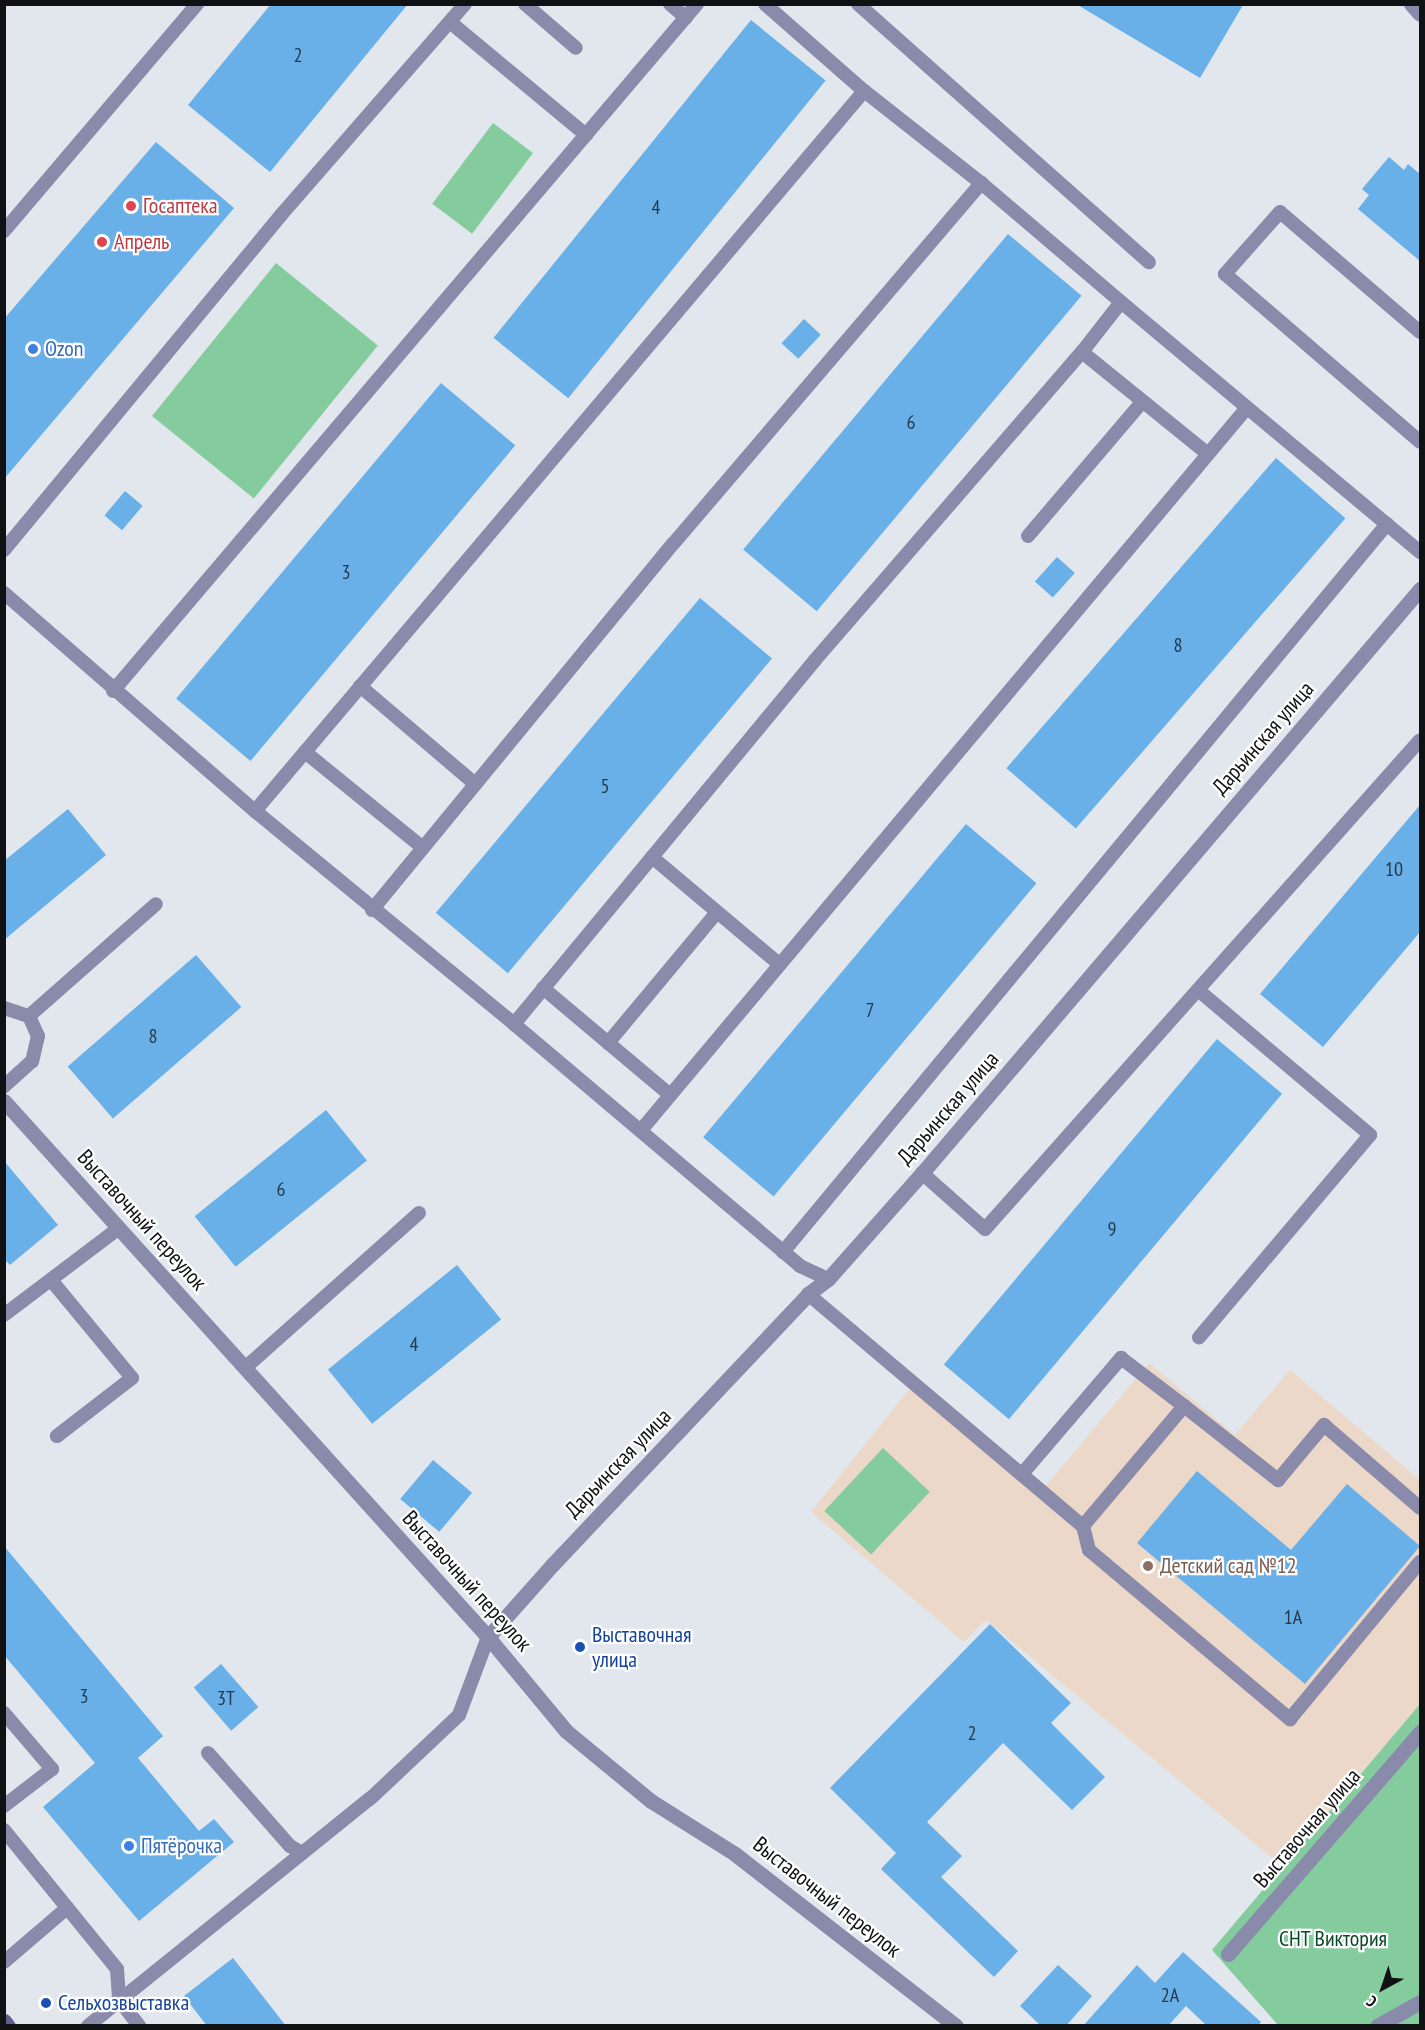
<!DOCTYPE html>
<meta charset="utf-8">
<style>
body{margin:0}
#map{position:relative;width:1425px;height:2030px;overflow:hidden;background:#e1e7ec;font-family:"PT Sans Narrow",sans-serif}
div>[style]{position:absolute}
.education>*{inset:0;background:#ebd8c8}
.green>*{inset:0;background:#84cc9e;transform-origin:0 0}
.building>*{inset:0;background:#69b0e9;transform-origin:0 0}
.lane>*{height:14px;margin:-7px;padding:0 7px;transform-origin:7px;border-radius:7px;background:#8a8aab}
.street>*{height:15px;margin:-7.5px;padding:0 7.5px;transform-origin:7.5px;border-radius:7.5px;background:#8a8aab}
.secondary>*{height:15px;margin:-7.5px;padding:0 7.5px;transform-origin:7.5px;border-radius:7.5px;background:#5f5e8d}
.dots>*{width:16px;height:16px;translate:-50% -50%;box-sizing:border-box;border:3px solid #fff;border-radius:50%}
span{translate:-50% -50%;white-space:nowrap;text-align:center;line-height:1.15;-webkit-text-stroke:4.5px #fff;paint-order:stroke}
.number-label{font-size:20px;color:#263948}
.number-label span{-webkit-text-stroke-width:0}
.health-label{font-size:22px;color:#be3a42}
.left{translate:0 -50%;text-align:left}
.shop-label{font-size:22px;color:#366cbe}
.street-label{font-size:22px;color:#0f1113}
.education-label{font-size:22px;color:#785e54}
.transit-label{font-size:22px;color:#164399}
.park-label{font-size:22px;color:#094a2a}
.frame{position:absolute;inset:0;border:6px solid #0f1113;pointer-events:none}
.north{position:absolute;left:1353px;top:1958px;width:60px;height:60px;-webkit-text-stroke:4px #fff;paint-order:stroke;rotate:220deg;font-size:16px;font-weight:700;line-height:24px;text-align:center;color:#0f1113}
.north::after{content:'';display:block;margin:auto;width:21px;height:27px;background:#0f1113;clip-path:polygon(50% 0,100% 100%,50% 72%,0 100%)}
</style>
<div id="map">
<div class="education">
<div style="clip-path:polygon(1149px 1363px,1235px 1435px,1290px 1370px,1420px 1480px,1420px 1704px,1282px 1866px,986px 1620px,964px 1642px,811px 1512px,912px 1386px,1039px 1494px)"></div>
</div>
<div class="green">
<div style="left:493px;top:123px;width:50px;height:101px;rotate:37deg"></div>
<div style="left:276px;top:263px;width:131px;height:197px;rotate:39deg"></div>
<div style="left:883px;top:1448px;width:64px;height:86px;rotate:43deg"></div>
<div style="clip-path:polygon(1420px 1704px,1420px 2025px,1278px 2025px,1212px 1950px)"></div>
</div>
<div class="building">
<div style="clip-path:polygon(271px 4px,408px 4px,270px 172px,188px 105px)"></div>
<div style="clip-path:polygon(1076px 4px,1242px 4px,1243px 5px,1200px 78px)"></div>
<div style="left:751px;top:20px;width:96px;height:409px;rotate:39deg"></div>
<div style="clip-path:polygon(156px 142px,234px 208px,4px 479px,4px 319px)"></div>
<div style="clip-path:polygon(1389px 157px,1404px 170px,1408px 164px,1420px 174px,1420px 261px,1358px 209px,1369px 195px,1362px 189px)"></div>
<div style="left:1008px;top:234px;width:96px;height:412px;rotate:40deg"></div>
<div style="left:804px;top:319px;width:23px;height:33px;rotate:43deg"></div>
<div style="left:441px;top:383px;width:97px;height:412px;rotate:40deg"></div>
<div style="left:1276px;top:458px;width:92px;height:411px;rotate:41deg"></div>
<div style="left:125px;top:491px;width:23px;height:32px;rotate:40deg"></div>
<div style="left:1057px;top:557px;width:24px;height:33px;rotate:42deg"></div>
<div style="left:700px;top:598px;width:94px;height:411px;rotate:40deg"></div>
<div style="clip-path:polygon(1420px 805px,1420px 932px,1323px 1047px,1260px 994px)"></div>
<div style="clip-path:polygon(68px 809px,106px 855px,4px 940px,4px 861px)"></div>
<div style="left:966px;top:824px;width:92px;height:409px;rotate:40deg"></div>
<div style="left:196px;top:955px;width:69px;height:170px;rotate:49deg"></div>
<div style="left:1217px;top:1039px;width:85px;height:425px;rotate:40deg"></div>
<div style="left:326px;top:1110px;width:65px;height:169px;rotate:51deg"></div>
<div style="clip-path:polygon(4px 1161px,58px 1225px,10px 1265px,4px 1259px)"></div>
<div style="left:457px;top:1265px;width:70px;height:166px;rotate:51deg"></div>
<div style="left:433px;top:1460px;width:51px;height:51px;rotate:40deg"></div>
<div style="clip-path:polygon(1197px 1471px,1291px 1550px,1347px 1484px,1420px 1546px,1305px 1684px,1137px 1543px)"></div>
<div style="clip-path:polygon(4px 1546px,163px 1736px,138px 1758px,199px 1831px,214px 1819px,234px 1842px,139px 1921px,43px 1807px,95px 1763px,4px 1655px)"></div>
<div style="clip-path:polygon(990px 1624px,1071px 1703px,1051px 1723px,1105px 1777px,1072px 1810px,1003px 1743px,927px 1822px,962px 1856px,941px 1877px,1018px 1951px,994px 1977px,881px 1869px,896px 1853px,830px 1788px)"></div>
<div style="left:221px;top:1664px;width:57px;height:36px;rotate:49deg"></div>
<div style="clip-path:polygon(1183px 1952px,1261px 2022px,1258px 2026px,1207px 2026px,1186px 2006px,1168px 2026px,1083px 2026px,1137px 1965px,1155px 1983px)"></div>
<div style="clip-path:polygon(233px 1958px,286px 2026px,207px 2026px,184px 1996px)"></div>
<div style="clip-path:polygon(1058px 1965px,1092px 1996px,1066px 2026px,1041px 2026px,1020px 2006px)"></div>
</div>
<div class="lane">
<div style="left:525px;top:4px;width:67px;rotate:40.8deg"></div>
<div style="left:670px;top:4px;width:21px;rotate:41deg"></div>
<div style="left:858px;top:4px;width:389px;rotate:41.6deg"></div>
<div style="left:450px;top:22px;width:177px;rotate:39.7deg"></div>
<div style="left:4px;top:231px;width:298px;rotate:-49.6deg"></div>
<div style="left:1121px;top:302px;width:390px;rotate:39.9deg"></div>
<div style="left:1420px;top:332px;width:184px;rotate:-139.4deg"></div>
<div style="left:1280px;top:212px;width:83px;rotate:131.6deg"></div>
<div style="left:1225px;top:274px;width:257px;rotate:40.7deg"></div>
<div style="left:1082px;top:352px;width:162px;rotate:39deg"></div>
<div style="left:1028px;top:536px;width:177px;rotate:-49.6deg"></div>
<div style="left:4px;top:550px;width:435px;rotate:-50.4deg"></div>
<div style="left:281px;top:215px;width:280px;rotate:-48.9deg"></div>
<div style="left:4px;top:593px;width:332px;rotate:41deg"></div>
<div style="left:255px;top:811px;width:943px;rotate:-49.77deg"></div>
<div style="left:864px;top:91px;width:132px;rotate:-138.7deg"></div>
<div style="left:360px;top:686px;width:151px;rotate:40.4deg"></div>
<div style="left:113px;top:691px;width:902px;rotate:-49.63deg"></div>
<div style="left:305px;top:752px;width:152px;rotate:39.1deg"></div>
<div style="left:255px;top:811px;width:335px;rotate:39.4deg"></div>
<div style="left:514px;top:1024px;width:472px;rotate:-50.4deg"></div>
<div style="left:815px;top:660px;width:408px;rotate:-49.1deg"></div>
<div style="left:1082px;top:352px;width:63px;rotate:-52deg"></div>
<div style="left:1121px;top:302px;width:184px;rotate:-139.6deg"></div>
<div style="left:981px;top:183px;width:149px;rotate:-141.8deg"></div>
<div style="left:652px;top:857px;width:166px;rotate:40.1deg"></div>
<div style="left:372px;top:910px;width:474px;rotate:-50.6deg"></div>
<div style="left:673px;top:544px;width:475px;rotate:-49.5deg"></div>
<div style="left:543px;top:988px;width:166px;rotate:40.1deg"></div>
<div style="left:1198px;top:990px;width:225px;rotate:40.1deg"></div>
<div style="left:1370px;top:1135px;width:265px;rotate:130.2deg"></div>
<div style="left:4px;top:1008px;width:26px;rotate:18deg"></div>
<div style="left:29px;top:1016px;width:22px;rotate:66deg"></div>
<div style="left:38px;top:1036px;width:26px;rotate:103deg"></div>
<div style="left:32px;top:1061px;width:38px;rotate:138deg"></div>
<div style="left:29px;top:1016px;width:169px;rotate:-41.4deg"></div>
<div style="left:514px;top:1024px;width:375px;rotate:40.2deg"></div>
<div style="left:800px;top:1266px;width:31px;rotate:25deg"></div>
<div style="left:608px;top:1043px;width:170px;rotate:-50.2deg"></div>
<div style="left:642px;top:1129px;width:940px;rotate:-50.01deg"></div>
<div style="left:922px;top:1173px;width:84px;rotate:41.6deg"></div>
<div style="left:985px;top:1229px;width:654px;rotate:-48.34deg"></div>
<div style="left:783px;top:1252px;width:946px;rotate:-50.32deg"></div>
<div style="left:51px;top:1280px;width:127px;rotate:50.4deg"></div>
<div style="left:132px;top:1378px;width:95px;rotate:142.3deg"></div>
<div style="left:808px;top:1294px;width:360px;rotate:40.2deg"></div>
<div style="left:1083px;top:1526px;width:25px;rotate:76deg"></div>
<div style="left:1089px;top:1550px;width:263px;rotate:40.1deg"></div>
<div style="left:1290px;top:1719px;width:204px;rotate:-50.4deg"></div>
<div style="left:4px;top:1315px;width:144px;rotate:-37.1deg"></div>
<div style="left:245px;top:1368px;width:233px;rotate:-41.7deg"></div>
<div style="left:1022px;top:1474px;width:153px;rotate:-49.5deg"></div>
<div style="left:1121px;top:1358px;width:79px;rotate:37.3deg"></div>
<div style="left:1083px;top:1526px;width:157px;rotate:-49.9deg"></div>
<div style="left:1184px;top:1406px;width:120px;rotate:38.2deg"></div>
<div style="left:1278px;top:1480px;width:72px;rotate:-50.1deg"></div>
<div style="left:1324px;top:1425px;width:127px;rotate:40.8deg"></div>
<div style="left:4px;top:1713px;width:74px;rotate:49.4deg"></div>
<div style="left:52px;top:1769px;width:61px;rotate:142.4deg"></div>
<div style="left:208px;top:1753px;width:124px;rotate:48.6deg"></div>
<div style="left:290px;top:1846px;width:14px;rotate:30deg"></div>
<div style="left:4px;top:1830px;width:179px;rotate:50.9deg"></div>
<div style="left:117px;top:1969px;width:31px;rotate:86deg"></div>
<div style="left:119px;top:2000px;width:33px;rotate:52deg"></div>
<div style="left:4px;top:1962px;width:83px;rotate:-40.6deg"></div>
<div style="left:88px;top:2026px;width:363px;rotate:-38.9deg"></div>
<div style="left:371px;top:1798px;width:121px;rotate:-43.3deg"></div>
<div style="left:459px;top:1715px;width:83px;rotate:-69.6deg"></div>
</div>
<div class="street">
<div style="left:1411px;top:4px;width:13px;rotate:48deg"></div>
<div style="left:4px;top:1101px;width:722px;rotate:47.92deg"></div>
<div style="left:488px;top:1637px;width:122px;rotate:50.3deg"></div>
<div style="left:566px;top:1731px;width:110px;rotate:39.5deg"></div>
<div style="left:651px;top:1801px;width:99px;rotate:32.2deg"></div>
<div style="left:735px;top:1854px;width:280px;rotate:37.9deg"></div>
<div style="left:488px;top:1637px;width:98px;rotate:-48.3deg"></div>
<div style="left:553px;top:1564px;width:371px;rotate:-46.6deg"></div>
<div style="left:808px;top:1294px;width:25px;rotate:-37deg"></div>
<div style="left:828px;top:1279px;width:142px;rotate:-48.4deg"></div>
<div style="left:922px;top:1173px;width:768px;rotate:-49.54deg"></div>
<div style="left:1228px;top:1954px;width:294px;rotate:-49.1deg"></div>
<div style="left:1377px;top:2026px;width:49px;rotate:-29.2deg"></div>
</div>
<div class="secondary">
<div style="left:4px;top:2021px;width:6px;rotate:51deg"></div>
</div>
<div class="dots">
<div style="left:131px;top:206px;background:#e0444e"></div>
<div style="left:102px;top:242px;background:#e0444e"></div>
<div style="left:33px;top:349px;background:#3f7fe0"></div>
<div style="left:1148px;top:1566px;background:#8d6e63"></div>
<div style="left:580px;top:1647px;background:#1a4fb4"></div>
<div style="left:129px;top:1846px;background:#3f7fe0"></div>
<div style="left:46px;top:2003px;background:#1a4fb4"></div>
</div>
<div class="number-label">
<span style="left:298px;top:55px">2</span>
<span style="left:656px;top:207px">4</span>
<span style="left:911px;top:422px">6</span>
<span style="left:346px;top:572px">3</span>
<span style="left:1178px;top:645px">8</span>
<span style="left:605px;top:786px">5</span>
<span style="left:1394px;top:869px">10</span>
<span style="left:870px;top:1010px">7</span>
<span style="left:153px;top:1036px">8</span>
<span style="left:281px;top:1189px">6</span>
<span style="left:1112px;top:1229px">9</span>
<span style="left:414px;top:1344px">4</span>
<span style="left:1293px;top:1617px">1А</span>
<span style="left:84px;top:1696px">3</span>
<span style="left:226px;top:1698px">3Т</span>
<span style="left:972px;top:1733px">2</span>
<span style="left:1170px;top:1995px">2А</span>
</div>
<div class="health-label">
<span class="left" style="left:143px;top:206px">Госаптека</span>
<span class="left" style="left:114px;top:242px">Апрель</span>
</div>
<div class="shop-label">
<span class="left" style="left:45px;top:349px">Ozon</span>
<span class="left" style="left:141px;top:1846px">Пятёрочка</span>
</div>
<div class="street-label">
<span style="left:1263px;top:738px;rotate:-49deg">Дарьинская улица</span>
<span style="left:948px;top:1108px;rotate:-49deg">Дарьинская улица</span>
<span style="left:142px;top:1220px;rotate:48deg">Выставочный переулок</span>
<span style="left:618px;top:1463px;rotate:-46deg">Дарьинская улица</span>
<span style="left:467px;top:1581px;rotate:48deg">Выставочный переулок</span>
<span style="left:1307px;top:1828px;rotate:-49deg">Выставочная улица</span>
<span style="left:827px;top:1897px;rotate:38deg">Выставочный переулок</span>
</div>
<div class="education-label">
<span class="left" style="left:1160px;top:1566px">Детский сад №12</span>
</div>
<div class="transit-label">
<span class="left" style="left:592px;top:1647px">Выставочная<br>улица</span>
<span class="left" style="left:58px;top:2003px">Сельхозвыставка</span>
</div>
<div class="park-label">
<span style="left:1333px;top:1939px">СНТ Виктория</span>
</div>
<div class="frame"></div>
<div class="north">С</div>
</div>
